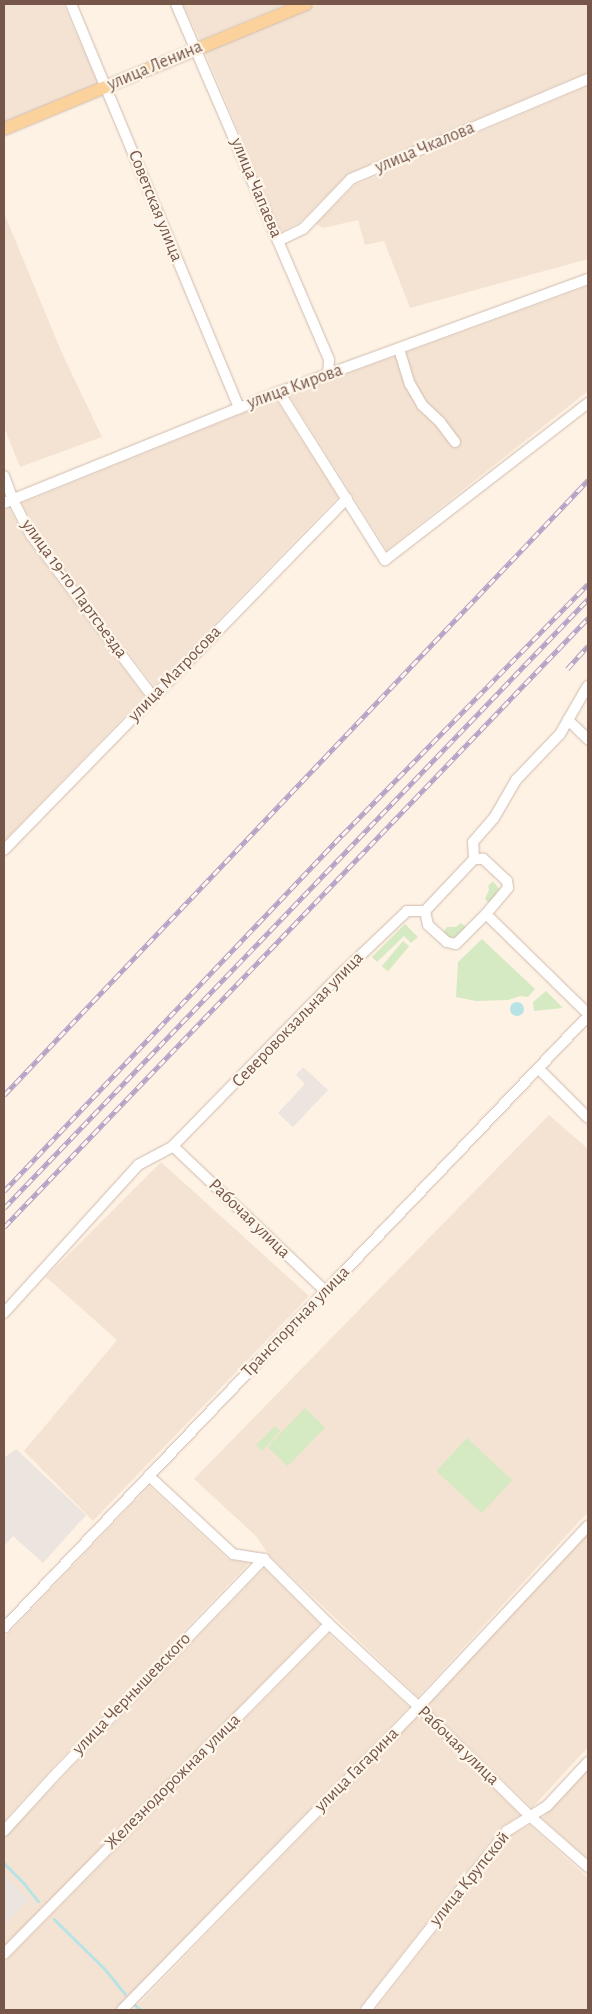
<!DOCTYPE html>
<meta charset="utf-8">
<style>
body{margin:0}
#map{position:relative;width:592px;height:2014px;overflow:hidden;background:#fdf2e4;font-family:"Alegreya Sans",sans-serif}
div>[style]{position:absolute}
.residential>*{inset:0;background:#f4e3d2}
.industrial>*{inset:0;background:#ece4df}
.green>*{inset:0;background:#d5eac2;transform-origin:0 0}
.water>*{inset:0;background:#b8e3e6}
.round{border-radius:50%}
.stream>*{height:2.5px;margin:-1.25px;padding:0 1.25px;transform-origin:1.25px;border-radius:1.25px;background:#b8e3e6}
.roads{filter:drop-shadow(0 0 1px #d0baad) drop-shadow(0 0 1px #d0baad)}
.minor>*{height:10px;margin:-5px;padding:0 5px;transform-origin:5px;border-radius:5px;background:#fff}
.major>*{height:12px;margin:-6px;padding:0 6px;transform-origin:6px;border-radius:6px;background:#fcd29c}
.rail>*{height:4.5px;margin-top:-2.25px;transform-origin:0;background:repeating-linear-gradient(90deg,#fff6eb 0 8px,#b3a2c6 0 16px);box-sizing:border-box;border-block:1px solid #b3a2c6}
span{translate:-50% -50%;white-space:nowrap;text-align:center;line-height:1.15;-webkit-text-stroke:4.5px #fff6eb;paint-order:stroke}
.street-label{font-size:18px;color:#765649}
.frame{position:absolute;inset:0;border:5px solid #765649;pointer-events:none}
</style>
<div id="map">
<div class="residential">
<div style="clip-path:polygon(4px 4px,63px 4px,98px 83px,4px 122px)"></div>
<div style="clip-path:polygon(183px 4px,285px 4px,200px 40px)"></div>
<div style="clip-path:polygon(318px 4px,588px 4px,588px 72px,349px 173px,299px 223px,281px 232px,205px 52px)"></div>
<div style="clip-path:polygon(588px 86px,588px 259px,410px 308px,384px 241px,365px 245px,358px 220px,323px 228px,316px 224px,355px 185px)"></div>
<div style="clip-path:polygon(4px 213px,61px 351px,102px 437px,20px 467px,4px 427px)"></div>
<div style="clip-path:polygon(588px 286px,588px 391px,387px 550px,289px 395px)"></div>
<div style="clip-path:polygon(276px 400px,338px 497px,154px 686px,37px 532px,22px 503px)"></div>
<div style="clip-path:polygon(9px 508px,26px 539px,144px 696px,4px 841px,4px 511px)"></div>
<div style="clip-path:polygon(549px 1115px,588px 1149px,588px 1512px,418px 1697px,268px 1554px,256px 1536px,194px 1479px)"></div>
<div style="clip-path:polygon(161px 1162px,309px 1296px,93px 1521px,24px 1451px,117px 1340px,46px 1277px)"></div>
<div style="clip-path:polygon(149px 1486px,228px 1559px,249px 1563px,52px 1768px,4px 1821px,4px 1638px)"></div>
<div style="clip-path:polygon(588px 1532px,588px 1747px,532px 1808px,427px 1706px)"></div>
<div style="clip-path:polygon(264px 1568px,320px 1624px,4px 1949px,4px 1838px)"></div>
<div style="clip-path:polygon(329px 1634px,409px 1707px,115px 2010px,4px 2010px,4px 1963px)"></div>
<div style="clip-path:polygon(418px 1716px,520px 1815px,501px 1827px,358px 2010px,133px 2010px)"></div>
<div style="clip-path:polygon(588px 1768px,588px 1859px,542px 1818px)"></div>
<div style="clip-path:polygon(530px 1825px,588px 1878px,588px 2010px,375px 2010px,511px 1836px)"></div>
</div>
<div class="industrial">
<div style="clip-path:polygon(303px 1067px,328px 1090px,293px 1127px,278px 1113px,305px 1084px,296px 1075px)"></div>
<div style="clip-path:polygon(16px 1449px,86px 1515px,43px 1563px,13px 1536px,4px 1546px,4px 1458px)"></div>
<div style="clip-path:polygon(4px 1874px,29px 1899px,4px 1926px)"></div>
</div>
<div class="green">
<div style="clip-path:polygon(493px 881px,500px 890px,489px 903px,485px 899px,489px 890px,488px 886px)"></div>
<div style="clip-path:polygon(461px 923px,466px 927px,455px 937px,448px 938px,443px 933px,447px 927px,456px 927px)"></div>
<div style="clip-path:polygon(405px 924px,418px 937px,411px 943px,404px 936px,377px 962px,372px 957px)"></div>
<div style="clip-path:polygon(482px 939px,535px 989px,528px 997px,520px 996px,508px 1000px,476px 1001px,456px 997px,458px 962px)"></div>
<div style="left:403px;top:941px;width:8px;height:33px;rotate:40deg"></div>
<div style="clip-path:polygon(546px 991px,563px 1008px,534px 1011px,533px 1002px)"></div>
<div style="left:305px;top:1408px;width:28px;height:54px;rotate:44deg"></div>
<div style="clip-path:polygon(275px 1426px,280px 1431px,262px 1451px,256px 1445px)"></div>
<div style="left:467px;top:1438px;width:62px;height:45px;rotate:43deg"></div>
</div>
<div class="water">
<div class="round" style="left:510px;top:1002px;width:14px;height:14px"></div>
</div>
<div class="stream">
<div style="left:4px;top:1863px;width:28px;rotate:45deg"></div>
<div style="left:24px;top:1883px;width:23px;rotate:52deg"></div>
<div style="left:54px;top:1919px;width:71px;rotate:44.4deg"></div>
<div style="left:105px;top:1969px;width:32px;rotate:51deg"></div>
<div style="left:135px;top:2005px;width:8px;rotate:40deg"></div>
</div>
<div class="roads">
<div class="minor">
<div style="left:71px;top:4px;width:438px;rotate:67.4deg"></div>
<div style="left:176px;top:4px;width:387px;rotate:66.7deg"></div>
<div style="left:329px;top:360px;width:15px;rotate:94deg"></div>
<div style="left:278px;top:241px;width:28px;rotate:-26deg"></div>
<div style="left:303px;top:229px;width:69px;rotate:-46.2deg"></div>
<div style="left:351px;top:179px;width:257px;rotate:-22.9deg"></div>
<div style="left:399px;top:349px;width:37px;rotate:73deg"></div>
<div style="left:410px;top:384px;width:24px;rotate:60deg"></div>
<div style="left:422px;top:405px;width:25px;rotate:43deg"></div>
<div style="left:440px;top:422px;width:25px;rotate:53deg"></div>
<div style="left:279px;top:392px;width:199px;rotate:57.8deg"></div>
<div style="left:385px;top:560px;width:257px;rotate:-37.7deg"></div>
<div style="left:4px;top:476px;width:26px;rotate:69deg"></div>
<div style="left:13px;top:500px;width:39px;rotate:63deg"></div>
<div style="left:31px;top:535px;width:203px;rotate:53deg"></div>
<div style="left:4px;top:503px;width:297px;rotate:-22deg"></div>
<div style="left:279px;top:392px;width:329px;rotate:-20.1deg"></div>
<div style="left:568px;top:720px;width:39px;rotate:-60deg"></div>
<div style="left:4px;top:850px;width:491px;rotate:-45.7deg"></div>
<div style="left:425px;top:911px;width:14px;rotate:78deg"></div>
<div style="left:428px;top:925px;width:25px;rotate:42deg"></div>
<div style="left:447px;top:942px;width:9px;rotate:13deg"></div>
<div style="left:456px;top:944px;width:42px;rotate:-45deg"></div>
<div style="left:486px;top:914px;width:34px;rotate:-50deg"></div>
<div style="left:508px;top:888px;width:7px;rotate:-98deg"></div>
<div style="left:507px;top:881px;width:33px;rotate:-137deg"></div>
<div style="left:483px;top:859px;width:9px;rotate:180deg"></div>
<div style="left:486px;top:914px;width:143px;rotate:44.4deg"></div>
<div style="left:539px;top:1069px;width:69px;rotate:45deg"></div>
<div style="left:173px;top:1146px;width:210px;rotate:43.6deg"></div>
<div style="left:4px;top:1313px;width:200px;rotate:-47.8deg"></div>
<div style="left:138px;top:1165px;width:40px;rotate:-28deg"></div>
<div style="left:173px;top:1146px;width:243px;rotate:-45.7deg"></div>
<div style="left:343px;top:972px;width:88px;rotate:-43.6deg"></div>
<div style="left:407px;top:911px;width:18px"></div>
<div style="left:425px;top:911px;width:71px;rotate:-46.7deg"></div>
<div style="left:474px;top:859px;width:17px;rotate:-93deg"></div>
<div style="left:473px;top:842px;width:32px;rotate:-49deg"></div>
<div style="left:494px;top:818px;width:44px;rotate:-59.9deg"></div>
<div style="left:516px;top:780px;width:64px;rotate:-46.3deg"></div>
<div style="left:560px;top:734px;width:16px;rotate:-60deg"></div>
<div style="left:568px;top:720px;width:28px;rotate:44deg"></div>
<div style="left:329px;top:1624px;width:121px;rotate:42.7deg"></div>
<div style="left:418px;top:1706px;width:158px;rotate:44.5deg"></div>
<div style="left:531px;top:1817px;width:76px;rotate:41.3deg"></div>
<div style="left:4px;top:1628px;width:846px;rotate:-46.34deg"></div>
<div style="left:4px;top:1831px;width:79px;rotate:-47.6deg"></div>
<div style="left:57px;top:1773px;width:298px;rotate:-46deg"></div>
<div style="left:4px;top:1954px;width:463px;rotate:-45.4deg"></div>
<div style="left:329px;top:1624px;width:92px;rotate:-135deg"></div>
<div style="left:264px;top:1559px;width:31px;rotate:-171deg"></div>
<div style="left:233px;top:1554px;width:115px;rotate:-137.1deg"></div>
<div style="left:122px;top:2010px;width:412px;rotate:-45.6deg"></div>
<div style="left:410px;top:1716px;width:260px;rotate:-46.9deg"></div>
<div style="left:366px;top:2010px;width:228px;rotate:-51.8deg"></div>
<div style="left:507px;top:1831px;width:47px;rotate:-32deg"></div>
<div style="left:547px;top:1806px;width:60px;rotate:-47deg"></div>
</div>
<div class="major">
<div style="left:4px;top:129px;width:327px;rotate:-22.5deg"></div>
</div>
</div>
<div class="rail">
<div style="left:567px;top:669px;width:31px;rotate:-48deg"></div>
<div style="left:4px;top:1095px;width:848px;rotate:-46.48deg"></div>
<div style="left:4px;top:1191px;width:491px;rotate:-46.5deg"></div>
<div style="left:342px;top:835px;width:351px;rotate:-45.6deg"></div>
<div style="left:4px;top:1208px;width:844px;rotate:-46.2deg"></div>
<div style="left:4px;top:1227px;width:844px;rotate:-46.2deg"></div>
</div>
<div class="street-label">
<span style="left:155px;top:66px;rotate:-23deg">улица Ленина</span>
<span style="left:425px;top:148px;rotate:-23deg">улица Чкалова</span>
<span style="left:256px;top:188px;rotate:67deg">улица Чапаева</span>
<span style="left:155px;top:206px;rotate:68deg">Советская улица</span>
<span style="left:295px;top:387px;rotate:-20deg">улица Кирова</span>
<span style="left:74px;top:589px;rotate:54deg">улица 19-го Партсъезда</span>
<span style="left:175px;top:674px;rotate:-46deg">улица Матросова</span>
<span style="left:298px;top:1020px;rotate:-46deg">Северовокзальная улица</span>
<span style="left:249px;top:1219px;rotate:44deg">Рабочая улица</span>
<span style="left:296px;top:1322px;rotate:-46deg">Транспортная улица</span>
<span style="left:132px;top:1694px;rotate:-46deg">улица Чернышевского</span>
<span style="left:458px;top:1746px;rotate:44deg">Рабочая улица</span>
<span style="left:357px;top:1770px;rotate:-45deg">улица Гагарина</span>
<span style="left:173px;top:1782px;rotate:-45deg">Железнодорожная улица</span>
<span style="left:470px;top:1879px;rotate:-51deg">улица Крупской</span>
</div>
<div class="frame"></div>
</div>
